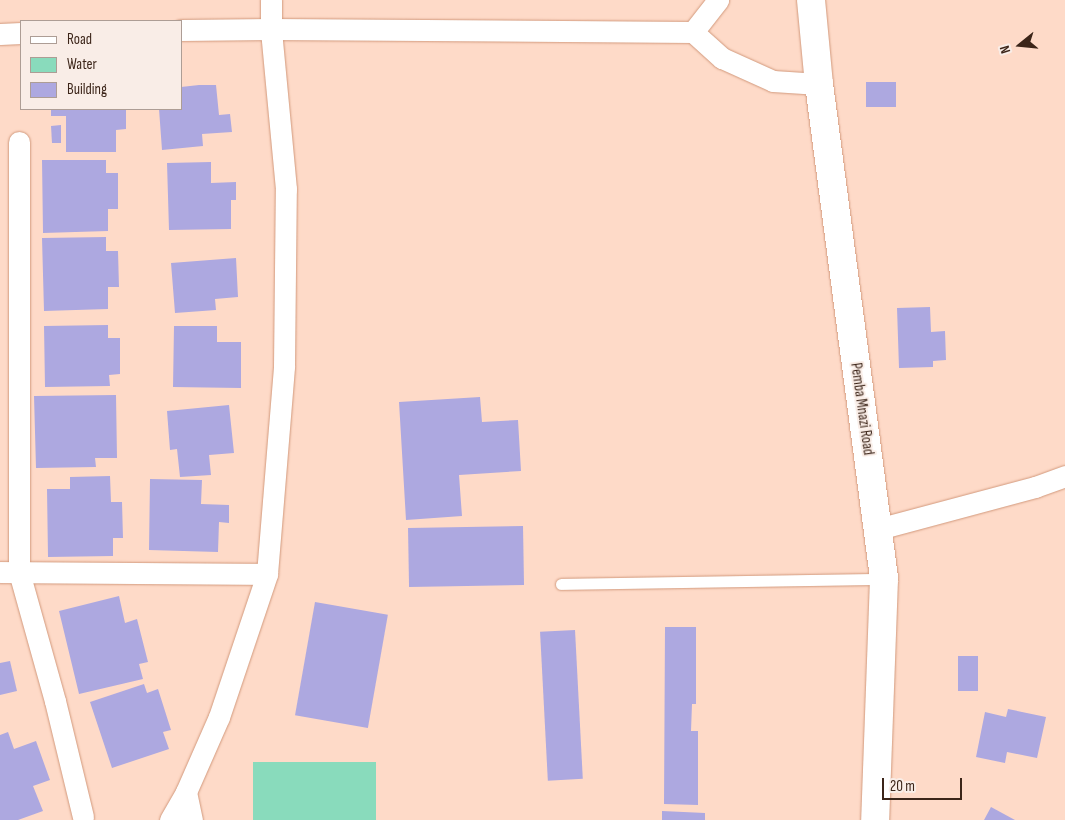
<!DOCTYPE html>
<style>
body{margin:0}
#map{position:relative;width:1065px;height:820px;overflow:hidden;background:#fedac8;font-family:"Sofia Sans Condensed",sans-serif}
div>[style]{position:absolute}
.water>*{inset:0;background:#89dbbc;transform-origin:0 0}
.building>*{inset:0;background:#ada8e0;transform-origin:0 0}
.roads{filter:drop-shadow(0 0 1px #d2997c) drop-shadow(0 0 1px #d2997c)}
.lane>*{height:11px;margin:-5.5px;padding:0 5.5px;transform-origin:5.5px;border-radius:5.5px;background:#fff}
.street>*{height:21px;margin:-10.5px;padding:0 10.5px;transform-origin:10.5px;border-radius:10.5px;background:#fff}
.secondary>*{height:28px;margin:-14px;padding:0 14px;transform-origin:14px;border-radius:14px;background:#fff}
span{translate:-50% -50%;white-space:nowrap;text-align:center;line-height:1.15;-webkit-text-stroke:4px #f9ede7;paint-order:stroke}
.street-label{font-size:15px;color:#3c2519}
.legend{position:absolute;left:20px;top:20px;width:162px;height:90px;box-sizing:border-box;background:#f9ede7;border:1px solid #ad9d95;margin:0;padding:6px 9px;list-style:none;font-size:15px;color:#3c2519}
.legend li{display:flex;align-items:center;gap:10px;height:25px}
.legend b{width:25px;border:1px solid #ad9d95}
.north{position:absolute;left:995px;top:20px;width:50px;height:50px;-webkit-text-stroke:4px #f9ede7;paint-order:stroke;rotate:253deg;font-size:14px;font-weight:700;line-height:20px;text-align:center;color:#3c2519}
.north::after{content:'';display:block;margin:auto;width:18px;height:22px;background:#3c2519;clip-path:polygon(50% 0,100% 100%,50% 72%,0 100%)}
.scale{position:absolute;left:882px;top:778px;width:80px;height:22px;box-sizing:border-box;border:2px solid #3c2519;border-top:0;padding-left:6px;font-size:15px;line-height:18px;white-space:nowrap;color:#3c2519;-webkit-text-stroke:4px #f9ede7;paint-order:stroke}
</style>
<div id="map">
<div class="water">
<div style="left:376px;top:762px;width:58px;height:123px;rotate:90deg"></div>
</div>
<div class="building">
<div style="left:896px;top:82px;width:25px;height:30px;rotate:90deg"></div>
<div style="clip-path:polygon(199px 85px,216px 85px,219px 115px,230px 114px,232px 132px,202px 134px,203px 146px,162px 150px,159px 109px,181px 109px,181px 87px)"></div>
<div style="clip-path:polygon(51px 109px,126px 109px,126px 129px,116px 130px,116px 152px,66px 152px,66px 116px,51px 116px)"></div>
<div style="clip-path:polygon(61px 125px,61px 143px,52px 143px,51px 126px)"></div>
<div style="clip-path:polygon(42px 160px,106px 160px,106px 173px,118px 173px,118px 209px,108px 209px,108px 231px,43px 233px)"></div>
<div style="clip-path:polygon(211px 162px,211px 183px,236px 182px,236px 200px,231px 200px,231px 229px,169px 230px,167px 163px)"></div>
<div style="clip-path:polygon(106px 237px,106px 251px,118px 251px,119px 287px,108px 287px,108px 309px,44px 311px,42px 238px)"></div>
<div style="clip-path:polygon(236px 258px,238px 297px,215px 299px,216px 310px,175px 313px,171px 263px)"></div>
<div style="clip-path:polygon(930px 307px,931px 332px,945px 331px,946px 360px,933px 361px,933px 367px,899px 368px,897px 308px)"></div>
<div style="clip-path:polygon(108px 325px,108px 338px,120px 338px,120px 374px,109px 375px,110px 386px,45px 387px,44px 326px)"></div>
<div style="clip-path:polygon(174px 326px,217px 326px,217px 342px,241px 342px,241px 388px,173px 387px)"></div>
<div style="clip-path:polygon(116px 395px,117px 458px,95px 458px,96px 467px,36px 468px,34px 396px)"></div>
<div style="clip-path:polygon(480px 397px,482px 422px,518px 420px,521px 471px,459px 475px,462px 516px,406px 520px,399px 402px)"></div>
<div style="clip-path:polygon(229px 405px,234px 453px,209px 455px,211px 475px,180px 477px,177px 449px,170px 450px,167px 411px)"></div>
<div style="clip-path:polygon(110px 476px,111px 502px,122px 502px,123px 538px,113px 538px,113px 556px,48px 557px,47px 489px,70px 489px,70px 477px)"></div>
<div style="clip-path:polygon(150px 479px,202px 480px,201px 504px,229px 505px,229px 523px,219px 522px,218px 552px,149px 550px)"></div>
<div style="left:523px;top:526px;width:59px;height:115px;rotate:89deg"></div>
<div style="clip-path:polygon(119px 596px,125px 623px,137px 619px,148px 662px,139px 664px,143px 679px,79px 694px,59px 611px)"></div>
<div style="left:315px;top:602px;width:74px;height:115px;rotate:10deg"></div>
<div style="clip-path:polygon(665px 627px,696px 627px,696px 704px,692px 704px,691px 731px,698px 731px,698px 805px,664px 804px)"></div>
<div style="left:575px;top:630px;width:149px;height:35px;rotate:87deg"></div>
<div style="left:958px;top:656px;width:20px;height:35px"></div>
<div style="clip-path:polygon(10px 661px,17px 691px,0 695px,0 663px)"></div>
<div style="clip-path:polygon(144px 684px,147px 693px,158px 689px,171px 730px,163px 732px,169px 749px,112px 768px,90px 702px)"></div>
<div style="clip-path:polygon(1008px 709px,1046px 717px,1037px 758px,1007px 752px,1005px 763px,976px 757px,985px 712px,1006px 717px)"></div>
<div style="clip-path:polygon(8px 732px,14px 749px,36px 741px,50px 780px,33px 786px,43px 811px,18px 820px,0 820px,0 735px)"></div>
<div style="clip-path:polygon(991px 807px,1015px 820px,984px 820px)"></div>
<div style="clip-path:polygon(662px 811px,705px 813px,705px 820px,662px 820px)"></div>
</div>
<div class="roads">
<div class="lane">
<div style="left:561px;top:584px;width:323px;rotate:-0.9deg"></div>
</div>
<div class="street">
<div style="left:181px;top:30px;width:90px;rotate:-0.6deg"></div>
<div style="left:271px;top:29px;width:422px;rotate:0.4deg"></div>
<div style="left:693px;top:32px;width:39px;rotate:42deg"></div>
<div style="left:722px;top:58px;width:56px;rotate:24.3deg"></div>
<div style="left:773px;top:81px;width:46px;rotate:3.7deg"></div>
<div style="left:693px;top:32px;width:41px;rotate:-52deg"></div>
<div style="left:0;top:34px;width:21px;rotate:-3deg"></div>
<div style="left:19px;top:142px;width:430px;rotate:90deg"></div>
<div style="left:19px;top:572px;width:134px;rotate:74.4deg"></div>
<div style="left:55px;top:701px;width:119px;rotate:76.4deg"></div>
<div style="left:878px;top:529px;width:163px;rotate:-15deg"></div>
<div style="left:1035px;top:487px;width:32px;rotate:-20deg"></div>
<div style="left:0;top:572px;width:267px;rotate:0.4deg"></div>
<div style="left:186px;top:792px;width:29px;rotate:78deg"></div>
<div style="left:170px;top:820px;width:32px;rotate:-60deg"></div>
<div style="left:186px;top:792px;width:82px;rotate:-66.3deg"></div>
<div style="left:219px;top:717px;width:151px;rotate:-71.4deg"></div>
<div style="left:267px;top:574px;width:209px;rotate:-85.3deg"></div>
<div style="left:284px;top:366px;width:177px;rotate:-89.4deg"></div>
<div style="left:286px;top:189px;width:161px;rotate:-95.4deg"></div>
<div style="left:271px;top:29px;width:29px;rotate:-90deg"></div>
</div>
<div class="secondary">
<div style="left:811px;top:0;width:84px;rotate:84.6deg"></div>
<div style="left:819px;top:84px;width:499px;rotate:82.5deg"></div>
<div style="left:884px;top:579px;width:241px;rotate:92.1deg"></div>
</div>
</div>
<div class="street-label">
<span style="left:862px;top:409px;rotate:82deg">Pemba Mnazi Road</span>
</div>
<ul class="legend">
<li><b style="height:6px;background:#fff"></b>Road</li>
<li><b style="height:14px;background:#89dbbc"></b>Water</li>
<li><b style="height:14px;background:#ada8e0"></b>Building</li>
</ul>
<div class="north">N</div>
<div class="scale">20 m</div>
</div>
